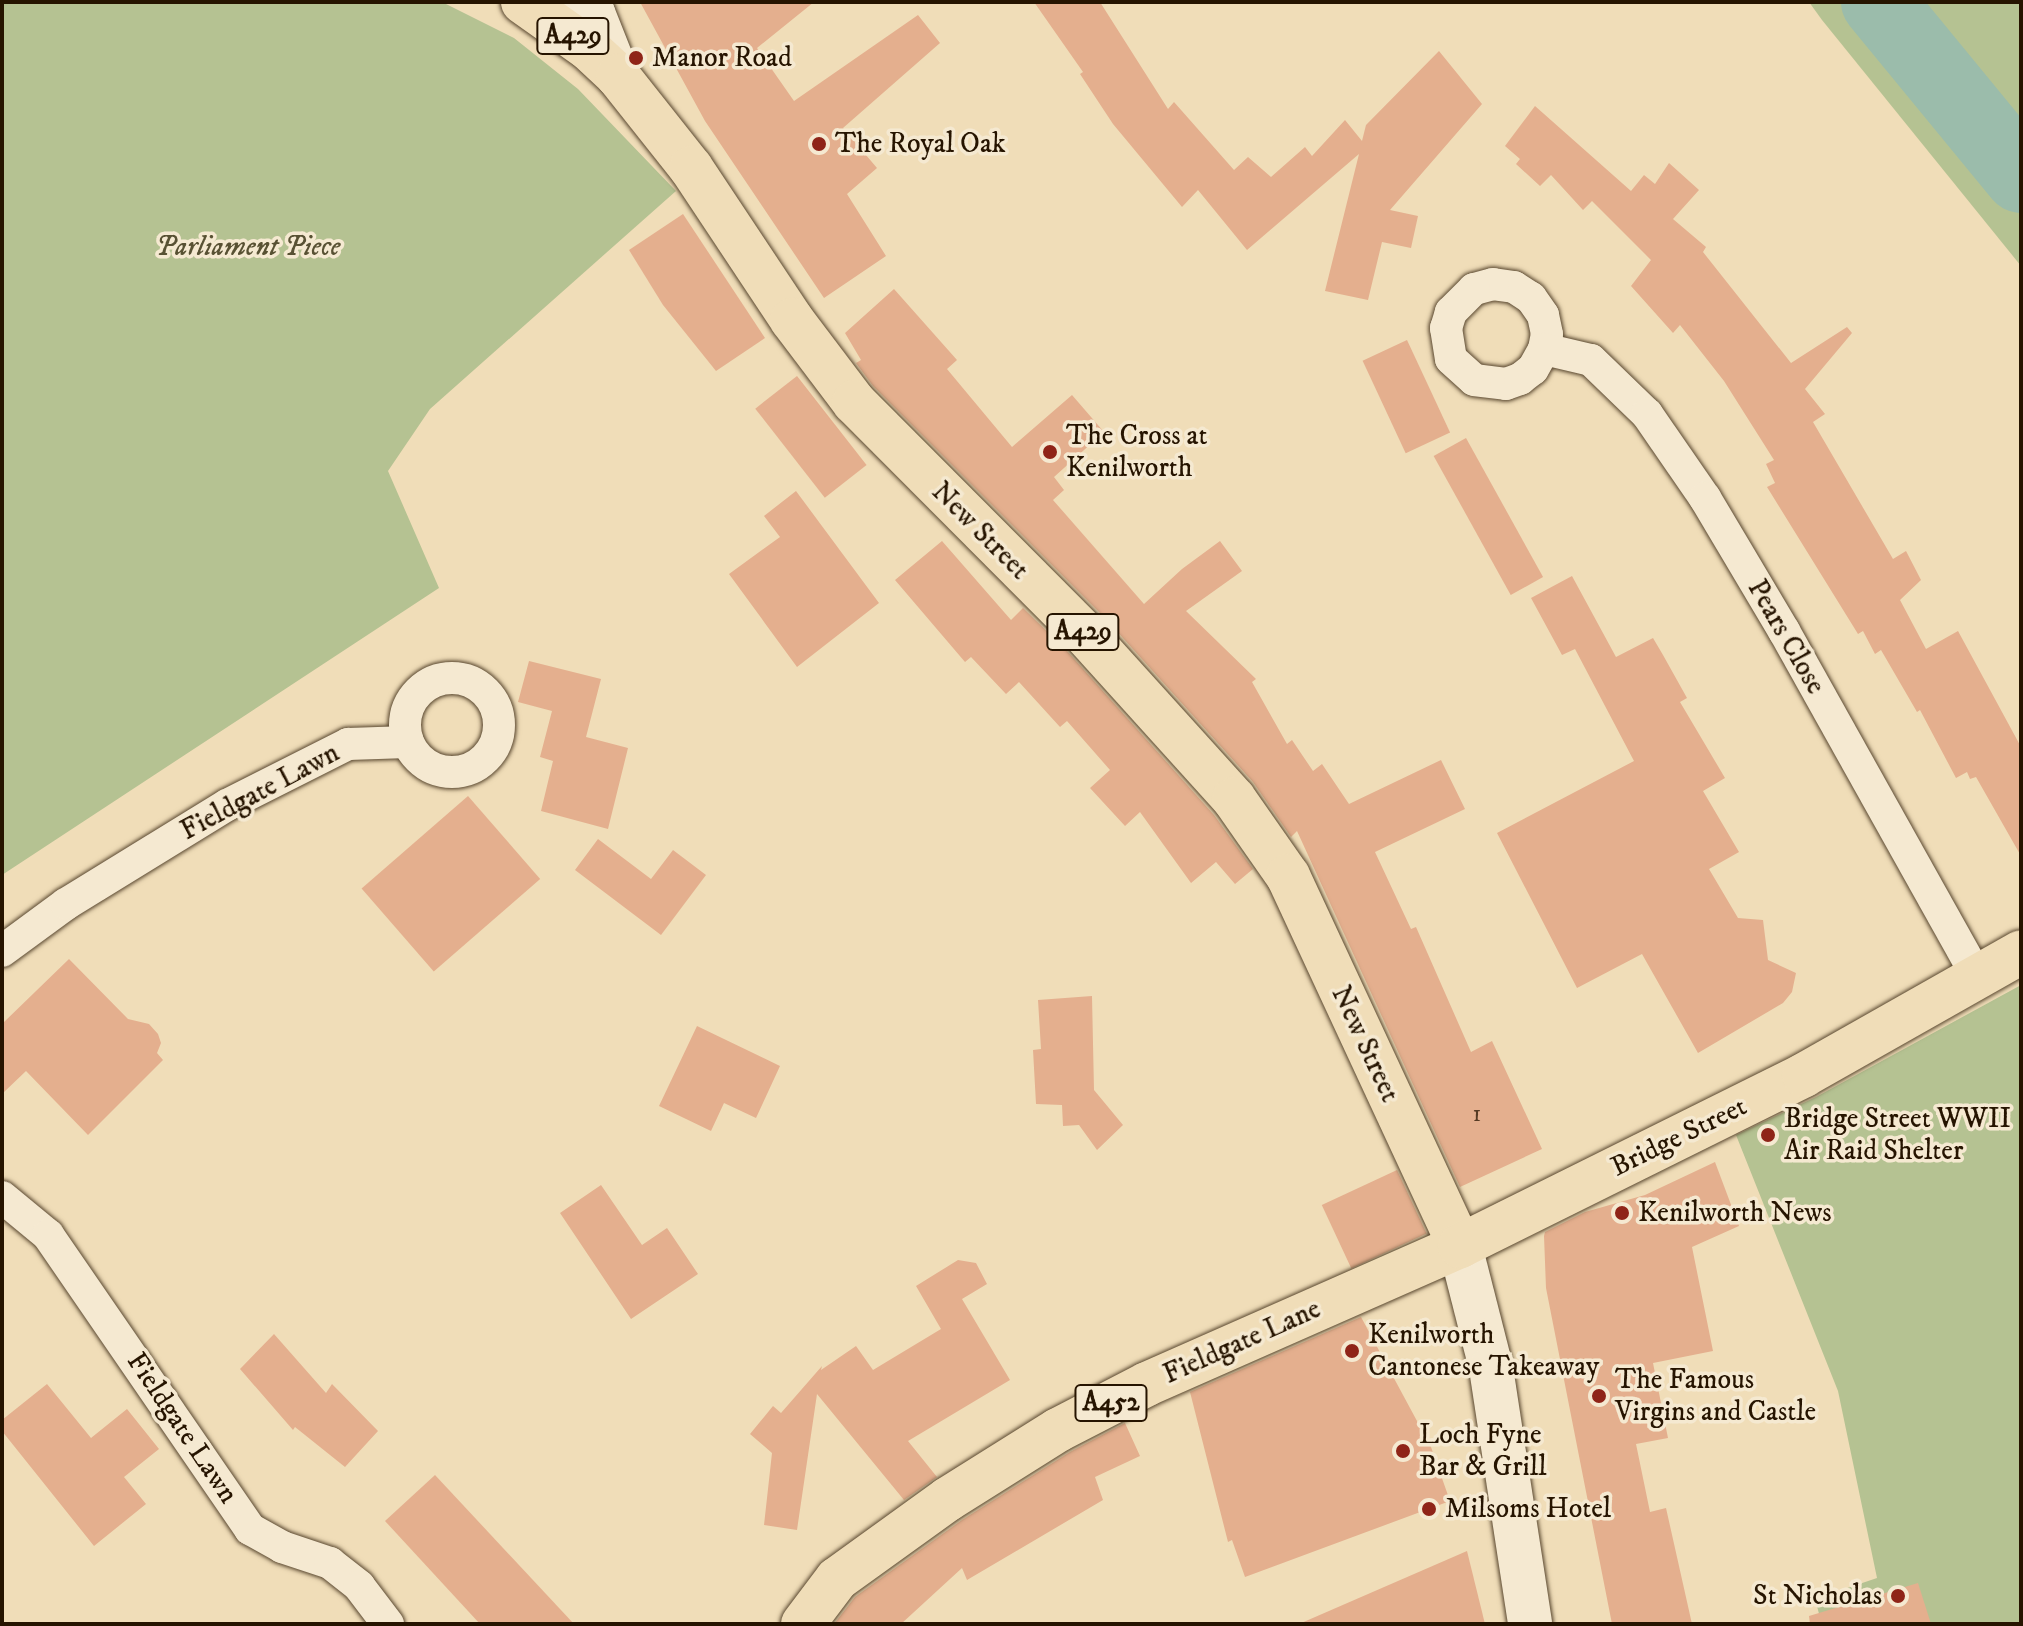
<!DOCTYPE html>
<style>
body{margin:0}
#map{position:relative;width:2023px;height:1626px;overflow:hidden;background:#f0ddb8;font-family:"IM FELL DW Pica",serif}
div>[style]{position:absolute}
.green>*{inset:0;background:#b5c292}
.river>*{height:74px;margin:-37px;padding:0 37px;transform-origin:37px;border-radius:37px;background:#9bbcab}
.building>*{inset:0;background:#e4af8e;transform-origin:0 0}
.roads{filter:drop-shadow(0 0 2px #58462e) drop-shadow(0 0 2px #58462e)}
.street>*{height:32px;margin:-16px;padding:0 16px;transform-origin:16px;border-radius:16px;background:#f5e9d1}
.street>.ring{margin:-16px;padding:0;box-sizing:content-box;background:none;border:32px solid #f5e9d1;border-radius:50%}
.secondary>*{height:44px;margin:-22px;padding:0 22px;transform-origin:22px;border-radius:22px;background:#f5e9d1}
.primary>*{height:44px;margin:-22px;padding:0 22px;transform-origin:22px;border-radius:22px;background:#f0ddb8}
.dots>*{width:22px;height:22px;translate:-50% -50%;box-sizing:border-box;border:4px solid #f5e9d1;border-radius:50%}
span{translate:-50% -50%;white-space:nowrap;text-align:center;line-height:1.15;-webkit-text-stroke:7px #f5e9d1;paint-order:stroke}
.number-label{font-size:24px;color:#563b24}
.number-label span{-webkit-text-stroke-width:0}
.shield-label span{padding:2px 6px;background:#f5e9d1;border:2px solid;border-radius:6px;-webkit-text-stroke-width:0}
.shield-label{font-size:26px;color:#261400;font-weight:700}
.poi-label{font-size:28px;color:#261400}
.left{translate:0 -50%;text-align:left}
.right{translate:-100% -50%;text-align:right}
.park-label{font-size:28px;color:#585133;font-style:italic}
.street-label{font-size:28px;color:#261400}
.frame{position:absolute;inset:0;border:4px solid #261400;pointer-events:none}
</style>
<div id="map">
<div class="green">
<div style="clip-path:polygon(2px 2px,442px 2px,514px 38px,578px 89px,676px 191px,430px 409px,388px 471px,439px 588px,2px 875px)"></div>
<div style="clip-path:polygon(1809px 2px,2021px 2px,2021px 266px,1822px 20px)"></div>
<div style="clip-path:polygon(2021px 985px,2021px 1624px,1815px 1624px,1821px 1621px,1815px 1599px,1877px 1578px,1838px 1391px,1736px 1135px,1816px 1097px)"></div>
</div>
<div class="river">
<div style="left:1878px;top:2px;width:225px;rotate:50.6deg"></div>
</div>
<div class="building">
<div style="clip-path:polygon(640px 2px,814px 2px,757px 48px,794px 101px,918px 15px,940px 43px,843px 128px,877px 168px,847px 194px,886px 256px,824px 298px,705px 121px)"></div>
<div style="clip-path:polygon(1034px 2px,1100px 2px,1168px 109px,1174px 102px,1234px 170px,1248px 157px,1271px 177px,1305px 147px,1312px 156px,1345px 120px,1362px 141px,1366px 125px,1439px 51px,1482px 104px,1390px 210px,1418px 216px,1411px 248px,1382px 242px,1368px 300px,1325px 291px,1359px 154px,1247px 250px,1198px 190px,1182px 207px,1113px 124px,1080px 74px,1083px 72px)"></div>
<div style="clip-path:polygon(1535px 106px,1631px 191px,1644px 175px,1655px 184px,1669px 163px,1699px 190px,1673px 219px,1706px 247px,1703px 252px,1791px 363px,1847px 327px,1852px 333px,1805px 389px,1825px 414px,1813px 422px,1893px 559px,1906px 551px,1921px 580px,1900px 600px,1926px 649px,1958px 631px,2021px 747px,2021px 856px,1976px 777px,1970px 779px,1967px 772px,1956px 778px,1920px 710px,1917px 712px,1881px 650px,1875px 654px,1863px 631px,1858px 634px,1767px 487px,1775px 483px,1766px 464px,1774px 460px,1724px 381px,1680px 325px,1673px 333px,1631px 286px,1651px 260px,1592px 201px,1583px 210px,1551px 175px,1540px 186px,1516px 164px,1520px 159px,1505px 146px)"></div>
<div style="clip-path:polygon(683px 214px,765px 338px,716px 371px,663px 305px,629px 250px)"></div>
<div style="clip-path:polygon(894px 289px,957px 360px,947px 369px,1012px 447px,1072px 395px,1104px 432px,1054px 477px,1064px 490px,1053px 500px,1144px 604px,1182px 569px,1220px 541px,1242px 571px,1186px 611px,1256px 679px,1252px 682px,1287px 744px,1292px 740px,1313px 771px,1322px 764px,1349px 804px,1441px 760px,1465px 809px,1375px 852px,1411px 929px,1416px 927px,1471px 1052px,1492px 1041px,1542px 1149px,1460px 1187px,1297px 831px,1291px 837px,1253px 782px,1104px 617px,873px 386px,856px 363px,861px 360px,845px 333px)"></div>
<div style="left:1407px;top:340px;width:102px;height:49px;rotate:65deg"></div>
<div style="left:797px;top:376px;width:113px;height:53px;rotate:52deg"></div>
<div style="left:1466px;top:438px;width:159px;height:37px;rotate:61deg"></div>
<div style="clip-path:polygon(796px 491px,879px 603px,797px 667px,729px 574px,780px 537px,764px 516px)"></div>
<div style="clip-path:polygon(942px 541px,1011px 620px,1023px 608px,1067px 651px,1214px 815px,1253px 869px,1235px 884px,1216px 862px,1191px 883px,1140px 812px,1125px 826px,1090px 788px,1110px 770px,1067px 721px,1060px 727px,1019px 682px,1006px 694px,971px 657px,965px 662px,895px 580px)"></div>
<div style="clip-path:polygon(1572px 576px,1616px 657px,1653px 638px,1663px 655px,1687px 698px,1680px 702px,1725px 778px,1703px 791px,1739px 852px,1709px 869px,1738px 918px,1763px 920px,1768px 960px,1796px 973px,1792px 992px,1783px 1003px,1698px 1053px,1642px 954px,1577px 988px,1497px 833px,1634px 761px,1575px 649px,1562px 655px,1531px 598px)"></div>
<div style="clip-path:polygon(529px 661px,601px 679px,586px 737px,628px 748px,608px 829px,541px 811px,553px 761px,540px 757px,552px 711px,518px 702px)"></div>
<div style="left:468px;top:796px;width:110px;height:141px;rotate:49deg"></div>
<div style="clip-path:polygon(598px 839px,651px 879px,673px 850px,706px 875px,661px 935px,575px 870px)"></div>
<div style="clip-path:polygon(69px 959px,128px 1019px,149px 1024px,158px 1034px,161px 1043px,157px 1053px,163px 1060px,88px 1135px,26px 1071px,2px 1094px,2px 1024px)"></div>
<div style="clip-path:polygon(1092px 996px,1094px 1090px,1123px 1125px,1097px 1150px,1079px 1125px,1063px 1126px,1062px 1105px,1036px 1104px,1033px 1050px,1041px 1049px,1038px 1000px)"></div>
<div style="clip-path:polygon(697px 1026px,780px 1066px,756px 1118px,724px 1103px,711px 1131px,659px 1106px)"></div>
<div style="clip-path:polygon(1715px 1162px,1739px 1226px,1692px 1247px,1713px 1351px,1653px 1363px,1668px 1438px,1636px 1444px,1650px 1512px,1666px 1508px,1692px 1624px,1612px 1624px,1546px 1288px,1544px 1236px,1545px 1232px,1585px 1212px,1645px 1195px)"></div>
<div style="left:1397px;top:1170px;width:70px;height:83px;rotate:65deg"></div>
<div style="clip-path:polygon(601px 1185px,642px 1245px,667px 1228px,698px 1274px,631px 1319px,560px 1213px)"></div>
<div style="clip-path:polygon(958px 1260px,976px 1263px,987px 1284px,962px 1299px,1010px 1380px,908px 1441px,937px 1477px,904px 1500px,817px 1394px,797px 1530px,764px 1525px,772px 1453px,750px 1434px,773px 1406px,781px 1413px,822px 1366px,821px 1370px,856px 1346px,873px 1370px,941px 1329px,916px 1286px)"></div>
<div style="clip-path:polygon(1361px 1317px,1431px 1447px,1450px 1501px,1245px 1577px,1232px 1540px,1228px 1542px,1190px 1392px)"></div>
<div style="clip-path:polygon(274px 1334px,326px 1393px,332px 1384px,378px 1431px,345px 1467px,295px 1427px,293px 1430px,240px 1369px)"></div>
<div style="clip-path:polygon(47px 1384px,91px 1438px,127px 1409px,159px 1449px,124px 1477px,146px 1504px,94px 1546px,2px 1431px,2px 1420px)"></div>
<div style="clip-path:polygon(1125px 1423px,1140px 1456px,1095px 1477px,1103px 1500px,967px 1580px,962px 1568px,901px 1624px,834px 1624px,855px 1597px,962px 1520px,1070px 1452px)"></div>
<div style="clip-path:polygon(435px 1475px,574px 1624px,480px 1624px,385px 1521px)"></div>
<div style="clip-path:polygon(1467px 1551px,1485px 1624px,1299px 1624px)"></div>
<div style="clip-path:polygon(1918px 1583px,1931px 1624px,1810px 1624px,1809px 1616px)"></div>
</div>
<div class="roads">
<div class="street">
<div style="left:1544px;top:349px;width:15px;rotate:-79deg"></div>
<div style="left:1547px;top:334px;width:19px;rotate:-102deg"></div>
<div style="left:1543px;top:315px;width:21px;rotate:-125deg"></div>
<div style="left:1531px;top:298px;width:20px;rotate:-147deg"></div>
<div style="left:1514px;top:287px;width:21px;rotate:-172deg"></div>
<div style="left:1493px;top:284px;width:20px;rotate:165deg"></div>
<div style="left:1474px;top:289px;width:33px;rotate:135deg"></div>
<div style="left:1451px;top:312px;width:17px;rotate:107deg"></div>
<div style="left:1446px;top:328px;width:31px;rotate:81deg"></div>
<div style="left:1451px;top:359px;width:31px;rotate:42deg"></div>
<div style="left:1474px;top:380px;width:32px;rotate:7deg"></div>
<div style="left:1506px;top:384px;width:15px;rotate:-20deg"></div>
<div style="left:1520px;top:379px;width:16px;rotate:-38deg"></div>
<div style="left:1533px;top:369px;width:23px;rotate:-61deg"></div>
<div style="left:1544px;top:349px;width:48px;rotate:13.2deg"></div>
<div style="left:1591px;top:360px;width:78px;rotate:44deg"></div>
<div style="left:1647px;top:414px;width:102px;rotate:55.4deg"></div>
<div style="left:1705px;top:498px;width:155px;rotate:59.3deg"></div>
<div style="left:1784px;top:631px;width:395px;rotate:60.8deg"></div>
<div class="ring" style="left:405px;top:678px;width:62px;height:62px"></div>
<div style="left:2px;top:951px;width:79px;rotate:-36.3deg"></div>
<div style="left:66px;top:904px;width:189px;rotate:-31.6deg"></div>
<div style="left:227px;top:805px;width:136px;rotate:-26.8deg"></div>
<div style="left:348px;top:744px;width:60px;rotate:-1.9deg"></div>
<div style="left:2px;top:1197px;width:60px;rotate:39.6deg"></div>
<div style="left:48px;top:1235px;width:357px;rotate:55.5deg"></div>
<div style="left:250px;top:1529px;width:37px;rotate:29deg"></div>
<div style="left:282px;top:1547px;width:51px;rotate:18.4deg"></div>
<div style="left:330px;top:1563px;width:37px;rotate:38deg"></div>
<div style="left:359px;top:1586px;width:48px;rotate:52.7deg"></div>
</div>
<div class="secondary">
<div style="left:585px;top:2px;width:14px;rotate:54deg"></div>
<div style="left:593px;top:13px;width:68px;rotate:68.4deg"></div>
<div style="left:1460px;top:1246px;width:126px;rotate:75.7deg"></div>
<div style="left:1491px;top:1368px;width:259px;rotate:81.3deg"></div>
</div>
<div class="primary">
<div style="left:523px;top:2px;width:80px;rotate:35.3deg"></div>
<div style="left:588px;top:48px;width:41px;rotate:43deg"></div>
<div style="left:618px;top:76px;width:117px;rotate:51.6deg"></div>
<div style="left:691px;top:168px;width:182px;rotate:56.4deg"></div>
<div style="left:792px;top:320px;width:103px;rotate:52.9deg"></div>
<div style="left:854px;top:402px;width:327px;rotate:45.1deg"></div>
<div style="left:1085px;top:634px;width:222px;rotate:47.9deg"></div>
<div style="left:1234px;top:799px;width:94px;rotate:55deg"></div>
<div style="left:1288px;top:876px;width:408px;rotate:65.1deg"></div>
<div style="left:803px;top:1624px;width:56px;rotate:-52.9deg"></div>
<div style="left:837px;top:1579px;width:137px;rotate:-35.8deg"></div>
<div style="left:948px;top:1499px;width:130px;rotate:-32.1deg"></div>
<div style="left:1058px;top:1430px;width:100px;rotate:-27.3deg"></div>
<div style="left:1147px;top:1384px;width:342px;rotate:-23.8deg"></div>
<div style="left:1460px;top:1246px;width:384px;rotate:-26.4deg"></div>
<div style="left:1804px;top:1075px;width:249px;rotate:-29.5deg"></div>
</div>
</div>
<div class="dots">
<div style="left:636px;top:58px;background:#8f2418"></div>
<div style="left:819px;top:144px;background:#8f2418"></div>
<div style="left:1050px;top:452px;background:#8f2418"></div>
<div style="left:1768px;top:1135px;background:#8f2418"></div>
<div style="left:1622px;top:1213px;background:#8f2418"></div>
<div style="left:1352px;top:1351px;background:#8f2418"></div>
<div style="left:1599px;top:1396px;background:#8f2418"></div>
<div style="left:1403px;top:1451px;background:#8f2418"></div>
<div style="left:1429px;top:1509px;background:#8f2418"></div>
<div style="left:1898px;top:1596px;background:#8f2418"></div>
</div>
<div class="number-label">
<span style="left:1477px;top:1115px">1</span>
</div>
<div class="shield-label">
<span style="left:573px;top:36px">A429</span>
<span style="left:1083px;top:632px">A429</span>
<span style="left:1111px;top:1403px">A452</span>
</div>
<div class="poi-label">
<span class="left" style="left:652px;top:58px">Manor Road</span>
<span class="left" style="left:835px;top:144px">The Royal Oak</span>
<span class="left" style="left:1066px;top:452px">The Cross at<br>Kenilworth</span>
<span class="left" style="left:1784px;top:1135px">Bridge Street WWII<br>Air Raid Shelter</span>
<span class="left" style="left:1638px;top:1213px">Kenilworth News</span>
<span class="left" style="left:1368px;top:1351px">Kenilworth<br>Cantonese Takeaway</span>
<span class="left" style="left:1615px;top:1396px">The Famous<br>Virgins and Castle</span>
<span class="left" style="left:1419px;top:1451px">Loch Fyne<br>Bar &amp; Grill</span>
<span class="left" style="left:1445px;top:1509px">Milsoms Hotel</span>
<span class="right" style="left:1882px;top:1596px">St Nicholas</span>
</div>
<div class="park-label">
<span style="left:248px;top:247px">Parliament Piece</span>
</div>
<div class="street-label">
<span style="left:980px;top:531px;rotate:45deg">New Street</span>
<span style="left:1786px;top:637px;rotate:60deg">Pears Close</span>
<span style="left:260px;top:792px;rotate:-28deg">Fieldgate Lawn</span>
<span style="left:1365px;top:1044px;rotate:65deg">New Street</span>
<span style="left:1679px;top:1137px;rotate:-26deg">Bridge Street</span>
<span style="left:1242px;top:1342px;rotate:-24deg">Fieldgate Lane</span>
<span style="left:182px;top:1428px;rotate:56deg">Fieldgate Lawn</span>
</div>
<div class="frame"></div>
</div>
